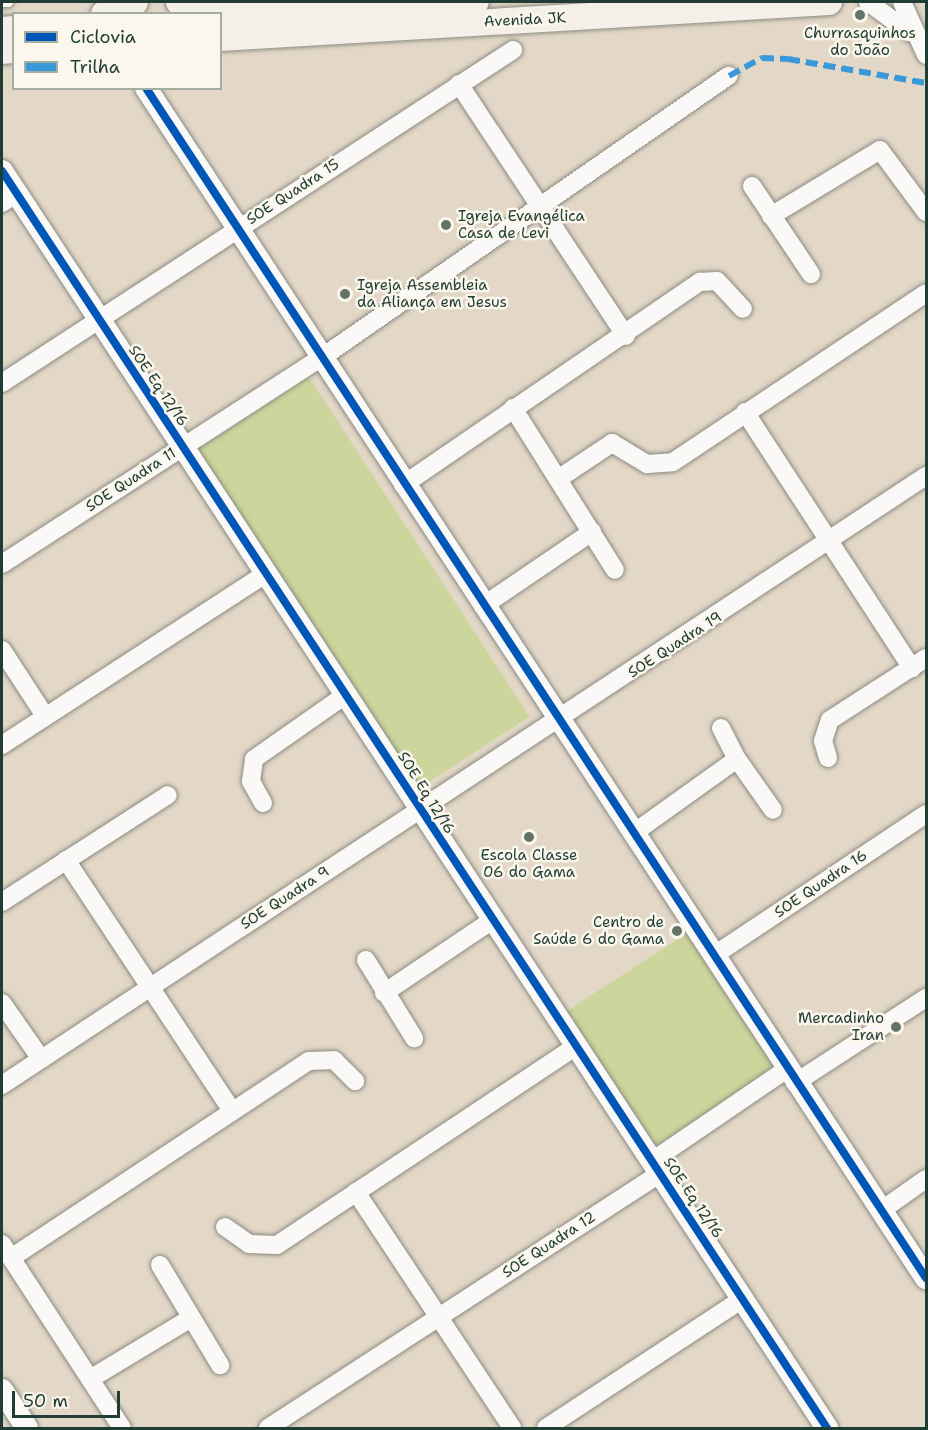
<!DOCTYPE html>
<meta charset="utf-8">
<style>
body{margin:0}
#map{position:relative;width:928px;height:1430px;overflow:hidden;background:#e3d8c7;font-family:"Shantell Sans",sans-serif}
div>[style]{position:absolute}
.green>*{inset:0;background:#ccd59c;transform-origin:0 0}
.roads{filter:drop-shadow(0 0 2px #8c8c82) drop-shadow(0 0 2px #8c8c82)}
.service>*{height:9px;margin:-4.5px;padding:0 4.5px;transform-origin:4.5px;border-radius:4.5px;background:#fbf9f7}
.minor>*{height:18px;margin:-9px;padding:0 9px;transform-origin:9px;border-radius:9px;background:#fbf9f7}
.tertiary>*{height:22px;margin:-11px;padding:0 11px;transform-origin:11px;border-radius:11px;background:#fbf9f7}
.secondary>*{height:26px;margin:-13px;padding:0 13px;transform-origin:13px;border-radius:13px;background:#f4efe8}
.quiet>*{height:6px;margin-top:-3px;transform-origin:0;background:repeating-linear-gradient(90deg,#3a99d8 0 12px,transparent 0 18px)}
.cycleway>*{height:8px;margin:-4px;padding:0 4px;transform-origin:4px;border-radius:4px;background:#0057b8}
.dots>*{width:16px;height:16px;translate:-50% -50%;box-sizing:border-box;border:3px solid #fbf7ec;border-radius:50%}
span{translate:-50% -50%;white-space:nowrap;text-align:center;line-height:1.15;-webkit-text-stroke:5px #fbf7ec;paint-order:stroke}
.street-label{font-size:15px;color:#1f3d34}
.poi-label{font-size:15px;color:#1f3d34}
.left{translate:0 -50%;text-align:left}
.right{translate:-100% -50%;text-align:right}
.frame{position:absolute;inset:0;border:3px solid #1f3d34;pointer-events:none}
.legend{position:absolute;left:12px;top:12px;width:210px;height:78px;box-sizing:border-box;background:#fbf7ec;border:2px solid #a3ada2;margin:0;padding:8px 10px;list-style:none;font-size:18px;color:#1f3d34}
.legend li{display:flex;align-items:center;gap:12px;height:30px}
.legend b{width:30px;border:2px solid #a3ada2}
.scale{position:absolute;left:12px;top:1391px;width:108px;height:27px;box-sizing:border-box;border:3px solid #1f3d34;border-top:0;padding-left:8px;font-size:18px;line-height:21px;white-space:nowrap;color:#1f3d34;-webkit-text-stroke:4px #fbf7ec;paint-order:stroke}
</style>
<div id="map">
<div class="green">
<div style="left:309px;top:377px;width:405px;height:136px;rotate:57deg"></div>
<div style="left:687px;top:933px;width:161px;height:143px;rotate:57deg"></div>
</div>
<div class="roads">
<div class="service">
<div style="left:2px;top:2px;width:6px"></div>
</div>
<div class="minor">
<div style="left:868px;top:2px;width:51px;rotate:36.2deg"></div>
<div style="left:902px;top:2px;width:58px;rotate:65.6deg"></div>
<div style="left:459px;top:84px;width:302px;rotate:56.5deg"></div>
<div style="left:752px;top:186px;width:106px;rotate:56.2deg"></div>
<div style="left:2px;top:203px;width:17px;rotate:-33deg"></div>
<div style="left:771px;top:216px;width:127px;rotate:-31.2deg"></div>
<div style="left:880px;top:150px;width:77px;rotate:53.4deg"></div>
<div style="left:2px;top:383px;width:610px;rotate:-33.09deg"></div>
<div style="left:513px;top:408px;width:191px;rotate:57.8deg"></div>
<div style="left:745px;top:412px;width:306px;rotate:56.9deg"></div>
<div style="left:558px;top:479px;width:65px;rotate:-33.7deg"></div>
<div style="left:612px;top:443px;width:41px;rotate:31deg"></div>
<div style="left:647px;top:464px;width:26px;rotate:-4deg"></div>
<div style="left:673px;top:462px;width:304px;rotate:-33.7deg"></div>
<div style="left:403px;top:485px;width:360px;rotate:-34.4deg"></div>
<div style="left:700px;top:282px;width:17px;rotate:-3deg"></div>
<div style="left:717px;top:281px;width:38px;rotate:47deg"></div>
<div style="left:2px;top:564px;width:380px;rotate:-32.9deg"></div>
<div style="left:321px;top:358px;width:496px;rotate:-34.7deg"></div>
<div style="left:483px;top:606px;width:132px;rotate:-34.2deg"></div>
<div style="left:2px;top:650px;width:79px;rotate:56.9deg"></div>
<div style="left:721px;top:728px;width:35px;rotate:63deg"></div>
<div style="left:2px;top:745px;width:316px;rotate:-33deg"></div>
<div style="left:828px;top:758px;width:18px;rotate:-106deg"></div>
<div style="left:823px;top:741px;width:22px;rotate:-72deg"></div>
<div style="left:830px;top:720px;width:114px;rotate:-32.9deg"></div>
<div style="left:263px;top:803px;width:25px;rotate:-119deg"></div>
<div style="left:251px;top:781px;width:22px;rotate:-82deg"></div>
<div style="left:254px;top:759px;width:113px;rotate:-35deg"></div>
<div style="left:635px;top:832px;width:125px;rotate:-35.6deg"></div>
<div style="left:737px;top:759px;width:62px;rotate:54.8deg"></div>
<div style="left:66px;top:860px;width:301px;rotate:56.5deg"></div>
<div style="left:2px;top:902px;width:197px;rotate:-32.8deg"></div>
<div style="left:716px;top:954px;width:252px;rotate:-33.7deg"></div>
<div style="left:366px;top:960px;width:92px;rotate:58.4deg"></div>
<div style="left:384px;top:993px;width:129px;rotate:-33.9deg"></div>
<div style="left:2px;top:1003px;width:68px;rotate:55.1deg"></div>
<div style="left:795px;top:1083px;width:156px;rotate:-33deg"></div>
<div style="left:2px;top:1085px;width:1107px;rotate:-33.39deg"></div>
<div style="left:652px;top:1161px;width:163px;rotate:-34.3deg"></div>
<div style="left:356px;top:1192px;width:283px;rotate:56.5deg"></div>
<div style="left:882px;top:1210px;width:54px;rotate:-35.2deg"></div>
<div style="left:225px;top:1227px;width:29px;rotate:35deg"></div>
<div style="left:249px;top:1244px;width:28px;rotate:2deg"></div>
<div style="left:277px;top:1245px;width:359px;rotate:-33.6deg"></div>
<div style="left:2px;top:1244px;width:220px;rotate:56.9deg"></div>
<div style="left:11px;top:1258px;width:357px;rotate:-33.5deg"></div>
<div style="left:309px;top:1061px;width:25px;rotate:-2deg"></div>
<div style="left:334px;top:1060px;width:30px;rotate:45deg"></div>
<div style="left:160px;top:1265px;width:117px;rotate:59deg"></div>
<div style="left:90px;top:1379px;width:118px;rotate:-31.1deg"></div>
<div style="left:268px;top:1428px;width:468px;rotate:-33deg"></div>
<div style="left:546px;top:1428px;width:237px;rotate:-33.3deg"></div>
</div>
<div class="tertiary">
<div style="left:146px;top:88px;width:1423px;rotate:56.76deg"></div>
<div style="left:2px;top:171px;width:1504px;rotate:56.72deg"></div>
<div style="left:2px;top:1390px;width:45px;rotate:56.7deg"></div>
</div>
<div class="secondary">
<div style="left:179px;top:2px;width:36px;rotate:19deg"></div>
<div style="left:104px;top:14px;width:33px;rotate:-21deg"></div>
<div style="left:220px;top:14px;width:256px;rotate:-2.7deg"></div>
<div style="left:2px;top:30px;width:12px;rotate:-5deg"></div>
<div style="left:220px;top:38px;width:610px;rotate:-3.38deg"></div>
<div style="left:2px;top:51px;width:12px;rotate:-5deg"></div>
</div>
</div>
<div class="quiet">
<div style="left:729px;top:76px;width:38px;rotate:-29deg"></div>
<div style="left:762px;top:58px;width:26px;rotate:2deg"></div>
<div style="left:788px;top:59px;width:140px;rotate:9.9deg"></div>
</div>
<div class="cycleway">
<div style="left:146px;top:88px;width:1423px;rotate:56.76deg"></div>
<div style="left:2px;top:171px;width:1504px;rotate:56.72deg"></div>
</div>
<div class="dots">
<div style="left:860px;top:15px;background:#647367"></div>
<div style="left:446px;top:225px;background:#647367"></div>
<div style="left:345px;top:294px;background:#647367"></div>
<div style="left:529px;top:837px;background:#647367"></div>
<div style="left:677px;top:931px;background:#647367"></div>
<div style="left:896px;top:1027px;background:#647367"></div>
</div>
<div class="street-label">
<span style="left:525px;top:20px;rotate:-3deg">Avenida JK</span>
<span style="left:293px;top:192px;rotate:-33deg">SOE Quadra 15</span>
<span style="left:158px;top:386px;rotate:56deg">SOE Eq 12/16</span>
<span style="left:131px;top:480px;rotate:-33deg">SOE Quadra 11</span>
<span style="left:675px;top:645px;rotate:-33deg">SOE Quadra 19</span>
<span style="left:426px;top:793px;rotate:58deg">SOE Eq 12/16</span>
<span style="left:821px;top:884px;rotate:-34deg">SOE Quadra 16</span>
<span style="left:285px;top:898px;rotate:-33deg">SOE Quadra 9</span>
<span style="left:693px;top:1198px;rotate:56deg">SOE Eq 12/16</span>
<span style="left:549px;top:1245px;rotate:-33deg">SOE Quadra 12</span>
</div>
<div class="poi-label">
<span style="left:860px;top:42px">Churrasquinhos<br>do João</span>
<span class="left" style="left:458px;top:225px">Igreja Evangélica<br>Casa de Levi</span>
<span class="left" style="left:357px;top:294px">Igreja Assembleia<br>da Aliança em Jesus</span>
<span style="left:529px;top:864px">Escola Classe<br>06 do Gama</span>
<span class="right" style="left:664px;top:931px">Centro de<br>Saúde 6 do Gama</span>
<span class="right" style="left:884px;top:1027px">Mercadinho<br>Iran</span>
</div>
<div class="frame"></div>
<ul class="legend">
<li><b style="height:8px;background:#0057b8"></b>Ciclovia</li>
<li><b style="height:8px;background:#3a99d8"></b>Trilha</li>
</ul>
<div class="scale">50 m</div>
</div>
